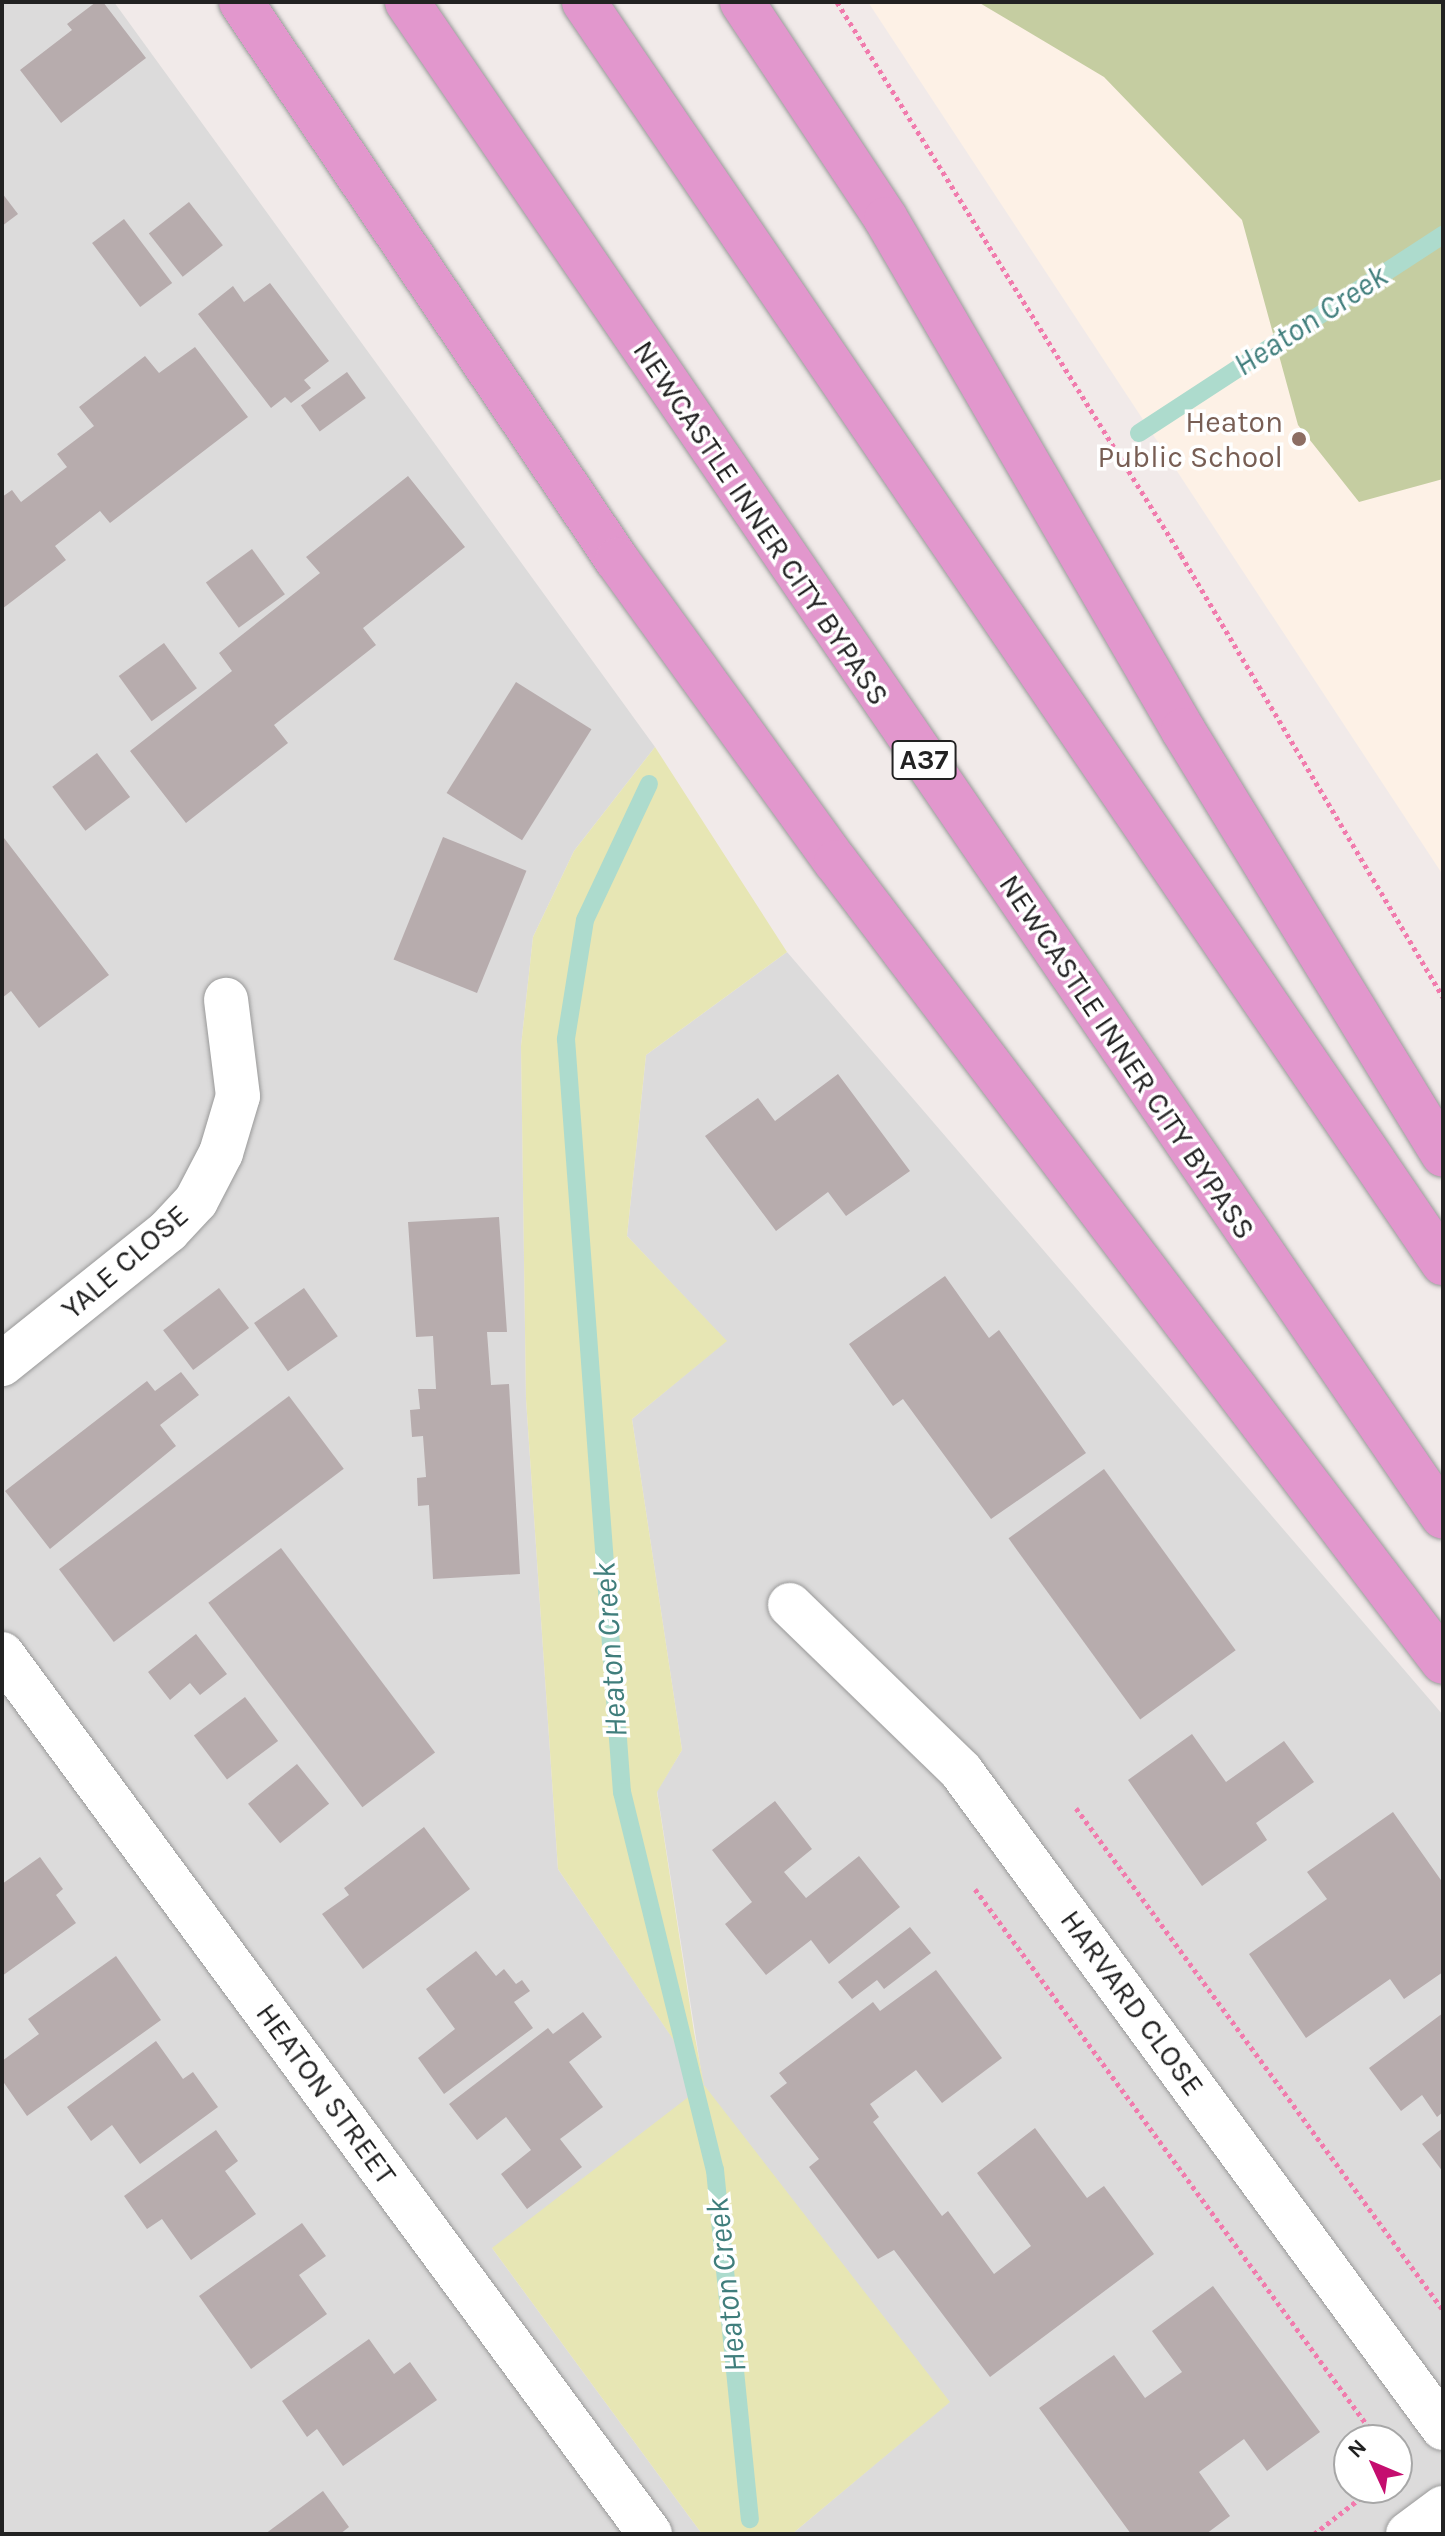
<!DOCTYPE html>
<style>
body{margin:0}
#map{position:relative;width:1445px;height:2536px;overflow:hidden;background:#f1eae9;font-family:Karla,sans-serif}
div>[style]{position:absolute}
.residential>*{inset:0;background:#dcdbdb}
.education>*{inset:0;background:#fdf1e6}
.grass>*{inset:0;background:#e7e6b4}
.forest>*{inset:0;background:#c5cda1}
.stream>*{height:18px;margin:-9px;padding:0 9px;transform-origin:9px;border-radius:9px;background:#addbcd}
.building>*{inset:0;background:#b7acad;transform-origin:0 0}
.path>*{height:5px;margin-top:-2.5px;transform-origin:0;background:repeating-linear-gradient(90deg,#f17bad 0 4px,transparent 0 8px)}
.roads{filter:drop-shadow(0 0 2px #999) drop-shadow(0 0 2px #999)}
.street>*{height:44px;margin:-22px;padding:0 22px;transform-origin:22px;border-radius:22px;background:#fff}
.highway>*{height:44px;margin:-22px;padding:0 22px;transform-origin:22px;border-radius:22px;background:#e297cd}
.dots>*{width:22px;height:22px;translate:-50% -50%;box-sizing:border-box;border:4px solid #fff;border-radius:50%}
span{translate:-50% -50%;white-space:nowrap;text-align:center;line-height:1.15;-webkit-text-stroke:7px #fff;paint-order:stroke}
.shield-label span{padding:2px 6px;background:#fff;border:2px solid;border-radius:6px;-webkit-text-stroke-width:0}
.shield-label{font-size:28px;color:#222;font-weight:700}
.education-label{font-size:30px;color:#785e54}
.right{translate:-100% -50%;text-align:right}
.street-label{font-size:30px;color:#222}
.water-label{font-size:32px;color:#407e7c;font-style:italic}
.frame{position:absolute;inset:0;border:4px solid #222;pointer-events:none}
.north{position:absolute;left:1333px;top:2424px;width:80px;height:80px;box-sizing:border-box;background:#fff;border:2px solid #a7a7a7;border-radius:50%;rotate:314deg;font-size:22px;font-weight:700;line-height:32px;text-align:center;color:#222}
.north::after{content:'';display:block;margin:auto;width:28px;height:36px;background:#c50e6f;clip-path:polygon(50% 0,100% 100%,50% 72%,0 100%)}
</style>
<div id="map">
<div class="residential">
<div style="clip-path:polygon(evenodd,2px 2px,114px 2px,655px 747px,574px 851px,533px 937px,521px 1046px,526px 1399px,558px 1869px,703px 2083px,657px 1791px,682px 1750px,632px 1419px,726px 1341px,627px 1236px,646px 1055px,787px 952px,1443px 1715px,1443px 2534px,792px 2534px,949px 2402px,492px 2248px,702px 2534px,2px 2534px,2px 2px,1349px 2440px,1397px 2440px,1397px 2488px,1349px 2488px,1349px 2440px)"></div>
</div>
<div class="education">
<div style="clip-path:polygon(868px 2px,1443px 2px,1443px 875px)"></div>
</div>
<div class="grass">
<div style="clip-path:polygon(655px 747px,787px 952px,646px 1055px,627px 1236px,727px 1341px,632px 1419px,682px 1750px,657px 1792px,694px 2032px,704px 2085px,950px 2402px,792px 2534px,702px 2534px,492px 2248px,704px 2085px,558px 1869px,526px 1399px,521px 1046px,533px 937px,574px 851px)"></div>
</div>
<div class="forest">
<div style="clip-path:polygon(978px 2px,1443px 2px,1443px 479px,1359px 502px,1298px 425px,1242px 220px,1104px 77px)"></div>
</div>
<div class="stream">
<div style="left:1139px;top:433px;width:363px;rotate:-33.1deg"></div>
<div style="left:649px;top:784px;width:150px;rotate:115.2deg"></div>
<div style="left:585px;top:920px;width:121px;rotate:99.1deg"></div>
<div style="left:566px;top:1039px;width:755px;rotate:85.75deg"></div>
<div style="left:622px;top:1792px;width:389px;rotate:76.2deg"></div>
<div style="left:715px;top:2170px;width:351px;rotate:84.3deg"></div>
</div>
<div class="building">
<div style="clip-path:polygon(96px 2px,103px 2px,146px 58px,61px 123px,20px 70px,72px 30px,67px 24px)"></div>
<div style="clip-path:polygon(2px 193px,18px 214px,2px 226px)"></div>
<div style="left:189px;top:202px;width:55px;height:51px;rotate:52deg"></div>
<div style="left:124px;top:219px;width:80px;height:40px;rotate:53deg"></div>
<div style="clip-path:polygon(270px 283px,329px 361px,304px 380px,311px 388px,291px 403px,285px 397px,271px 408px,198px 314px,233px 286px,244px 302px)"></div>
<div style="clip-path:polygon(195px 347px,248px 417px,110px 523px,100px 511px,55px 546px,66px 560px,2px 609px,2px 497px,12px 490px,21px 502px,67px 467px,57px 454px,94px 426px,79px 407px,145px 356px,159px 373px)"></div>
<div style="left:347px;top:372px;width:32px;height:57px;rotate:54deg"></div>
<div style="clip-path:polygon(408px 476px,465px 547px,363px 628px,376px 645px,274px 725px,288px 743px,186px 823px,130px 751px,232px 671px,219px 653px,320px 573px,306px 557px)"></div>
<div style="left:252px;top:549px;width:56px;height:57px;rotate:54deg"></div>
<div style="left:164px;top:643px;width:56px;height:56px;rotate:54deg"></div>
<div style="left:516px;top:682px;width:89px;height:131px;rotate:32deg"></div>
<div style="left:97px;top:753px;width:55px;height:56px;rotate:53deg"></div>
<div style="left:443px;top:837px;width:90px;height:132px;rotate:22deg"></div>
<div style="clip-path:polygon(4px 838px,109px 975px,39px 1028px,11px 991px,2px 998px)"></div>
<div style="clip-path:polygon(838px 1074px,910px 1171px,846px 1216px,828px 1192px,776px 1231px,705px 1136px,758px 1098px,775px 1121px)"></div>
<div style="clip-path:polygon(499px 1217px,507px 1332px,487px 1332px,491px 1385px,509px 1384px,520px 1574px,433px 1579px,429px 1505px,418px 1506px,417px 1478px,426px 1477px,423px 1436px,412px 1437px,410px 1410px,420px 1409px,418px 1389px,436px 1389px,433px 1336px,416px 1337px,408px 1222px)"></div>
<div style="clip-path:polygon(945px 1276px,989px 1338px,999px 1330px,1086px 1453px,991px 1519px,903px 1399px,893px 1406px,849px 1344px)"></div>
<div style="left:219px;top:1288px;width:50px;height:70px;rotate:53deg"></div>
<div style="left:304px;top:1288px;width:59px;height:61px;rotate:55deg"></div>
<div style="clip-path:polygon(181px 1372px,199px 1395px,160px 1425px,176px 1446px,50px 1549px,5px 1491px,147px 1381px,155px 1391px)"></div>
<div style="left:289px;top:1396px;width:91px;height:288px;rotate:53deg"></div>
<div style="left:1104px;top:1469px;width:224px;height:118px;rotate:54deg"></div>
<div style="left:281px;top:1548px;width:256px;height:91px;rotate:53deg"></div>
<div style="clip-path:polygon(196px 1634px,227px 1674px,200px 1695px,190px 1683px,170px 1700px,148px 1672px)"></div>
<div style="left:245px;top:1697px;width:55px;height:64px;rotate:53deg"></div>
<div style="clip-path:polygon(1192px 1734px,1226px 1782px,1284px 1741px,1314px 1782px,1256px 1823px,1267px 1840px,1202px 1886px,1128px 1780px)"></div>
<div style="left:297px;top:1764px;width:51px;height:63px;rotate:51deg"></div>
<div style="clip-path:polygon(775px 1801px,812px 1849px,784px 1872px,806px 1898px,859px 1856px,900px 1907px,829px 1964px,811px 1940px,766px 1975px,725px 1924px,752px 1902px,712px 1850px)"></div>
<div style="clip-path:polygon(1393px 1812px,1443px 1883px,1443px 1972px,1404px 1999px,1390px 1979px,1306px 2038px,1249px 1954px,1327px 1899px,1307px 1872px)"></div>
<div style="clip-path:polygon(424px 1827px,470px 1889px,363px 1969px,322px 1914px,349px 1895px,344px 1888px)"></div>
<div style="clip-path:polygon(40px 1857px,63px 1889px,56px 1895px,76px 1923px,2px 1976px,2px 1884px)"></div>
<div style="clip-path:polygon(910px 1927px,931px 1953px,884px 1989px,877px 1980px,852px 1999px,838px 1982px)"></div>
<div style="clip-path:polygon(476px 1951px,496px 1976px,504px 1969px,516px 1984px,522px 1980px,530px 1991px,514px 2002px,533px 2028px,444px 2094px,418px 2058px,455px 2029px,426px 1989px)"></div>
<div style="clip-path:polygon(116px 1956px,161px 2020px,27px 2116px,2px 2080px,2px 2061px,39px 2034px,28px 2019px)"></div>
<div style="clip-path:polygon(936px 1970px,1002px 2058px,942px 2103px,916px 2070px,870px 2104px,879px 2117px,873px 2122px,942px 2216px,948px 2211px,994px 2274px,1031px 2246px,977px 2173px,1035px 2128px,1087px 2198px,1104px 2186px,1154px 2254px,990px 2377px,894px 2250px,878px 2259px,809px 2167px,819px 2159px,770px 2096px,787px 2083px,779px 2073px,873px 2002px,880px 2011px)"></div>
<div style="clip-path:polygon(583px 2012px,602px 2037px,569px 2062px,603px 2107px,560px 2139px,582px 2167px,527px 2209px,501px 2174px,531px 2150px,506px 2117px,477px 2140px,449px 2104px,548px 2028px,553px 2034px)"></div>
<div style="clip-path:polygon(1443px 2013px,1443px 2112px,1437px 2117px,1422px 2095px,1401px 2111px,1369px 2068px)"></div>
<div style="clip-path:polygon(156px 2041px,183px 2079px,193px 2072px,218px 2107px,140px 2164px,112px 2125px,91px 2141px,67px 2107px)"></div>
<div style="clip-path:polygon(1443px 2128px,1443px 2172px,1422px 2144px)"></div>
<div style="clip-path:polygon(216px 2130px,238px 2161px,225px 2171px,256px 2214px,191px 2260px,162px 2219px,147px 2229px,124px 2196px)"></div>
<div style="clip-path:polygon(302px 2223px,326px 2256px,299px 2275px,327px 2314px,251px 2369px,199px 2296px)"></div>
<div style="clip-path:polygon(1213px 2286px,1320px 2432px,1267px 2471px,1244px 2439px,1199px 2472px,1230px 2516px,1206px 2534px,1131px 2534px,1039px 2408px,1114px 2355px,1145px 2398px,1182px 2372px,1152px 2331px)"></div>
<div style="clip-path:polygon(369px 2339px,394px 2374px,410px 2362px,437px 2400px,343px 2466px,317px 2429px,307px 2437px,282px 2401px)"></div>
<div style="clip-path:polygon(323px 2491px,349px 2527px,340px 2534px,265px 2534px)"></div>
</div>
<div class="path">
<div style="left:837px;top:2px;width:651px;rotate:58.12deg"></div>
<div style="left:1181px;top:555px;width:514px;rotate:59.34deg"></div>
<div style="left:1076px;top:1808px;width:622px;rotate:53.83deg"></div>
<div style="left:975px;top:1889px;width:683px;rotate:53.82deg"></div>
<div style="left:1314px;top:2534px;width:67px;rotate:-37.7deg"></div>
</div>
<div class="roads">
<div class="street">
<div style="left:2px;top:1364px;width:213px;rotate:-38.7deg"></div>
<div style="left:168px;top:1231px;width:41px;rotate:-47deg"></div>
<div style="left:196px;top:1201px;width:54px;rotate:-62.5deg"></div>
<div style="left:221px;top:1153px;width:59px;rotate:-73.4deg"></div>
<div style="left:238px;top:1096px;width:97px;rotate:-97.1deg"></div>
<div style="left:790px;top:1605px;width:238px;rotate:44.1deg"></div>
<div style="left:961px;top:1771px;width:815px;rotate:53.73deg"></div>
<div style="left:2px;top:1654px;width:1093px;rotate:53.63deg"></div>
<div style="left:1408px;top:2534px;width:44px;rotate:-36.6deg"></div>
</div>
<div class="highway">
<div style="left:241px;top:2px;width:673px;rotate:56.03deg"></div>
<div style="left:617px;top:560px;width:373px;rotate:54.1deg"></div>
<div style="left:836px;top:862px;width:1004px;rotate:52.81deg"></div>
<div style="left:407px;top:2px;width:1835px;rotate:55.63deg"></div>
<div style="left:584px;top:2px;width:1526px;rotate:55.74deg"></div>
<div style="left:742px;top:2px;width:260px;rotate:56.4deg"></div>
<div style="left:886px;top:219px;width:591px;rotate:59.83deg"></div>
<div style="left:1183px;top:730px;width:498px;rotate:58.5deg"></div>
</div>
</div>
<div class="dots">
<div style="left:1299px;top:439px;background:#8d6e63"></div>
</div>
<div class="shield-label">
<span style="left:924px;top:760px">A37</span>
</div>
<div class="education-label">
<span class="right" style="left:1283px;top:439px">Heaton<br>Public School</span>
</div>
<div class="street-label">
<span style="left:761px;top:523px;rotate:56deg">NEWCASTLE INNER CITY BYPASS</span>
<span style="left:1127px;top:1057px;rotate:56deg">NEWCASTLE INNER CITY BYPASS</span>
<span style="left:125px;top:1262px;rotate:-41deg">YALE CLOSE</span>
<span style="left:1132px;top:2003px;rotate:54deg">HARVARD CLOSE</span>
<span style="left:326px;top:2094px;rotate:54deg">HEATON STREET</span>
</div>
<div class="water-label">
<span style="left:1311px;top:321px;rotate:-33deg">Heaton Creek</span>
<span style="left:611px;top:1650px;rotate:-94deg">Heaton Creek</span>
<span style="left:727px;top:2285px;rotate:-96deg">Heaton Creek</span>
</div>
<div class="frame"></div>
<div class="north">N</div>
</div>
